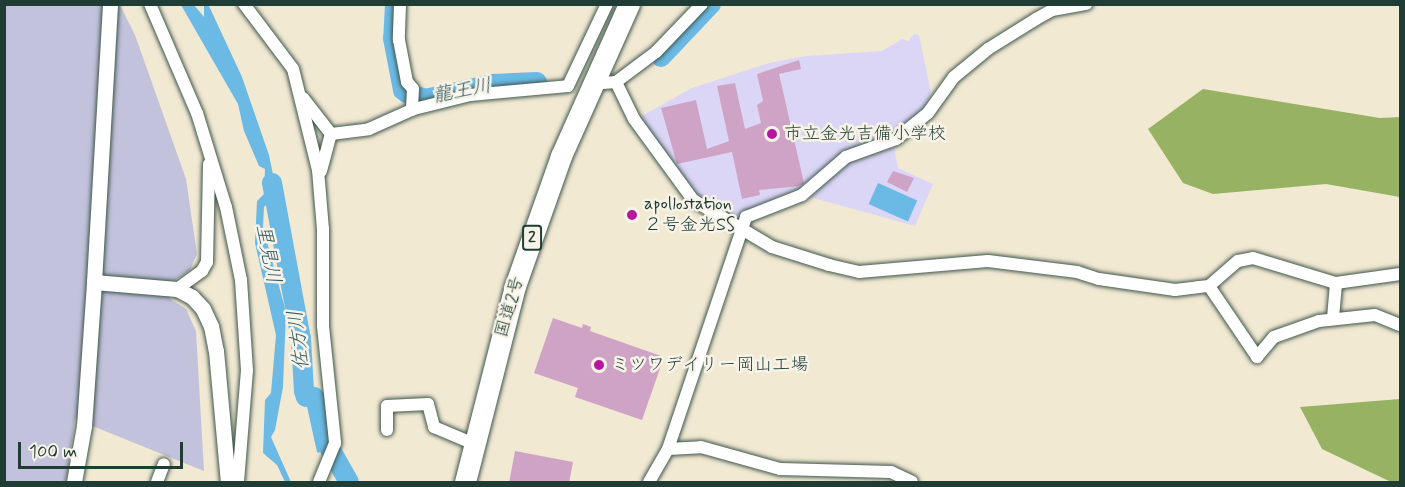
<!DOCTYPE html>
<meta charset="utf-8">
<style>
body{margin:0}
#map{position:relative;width:1405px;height:487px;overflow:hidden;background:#f2e9d3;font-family:Mynerve,"Klee One",sans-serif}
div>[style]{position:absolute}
.built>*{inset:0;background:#dcd6f6}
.industrial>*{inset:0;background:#c2c2dc}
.forest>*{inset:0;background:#97b263}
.water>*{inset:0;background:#6bb9e5;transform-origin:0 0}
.stream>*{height:3px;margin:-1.5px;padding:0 1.5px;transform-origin:1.5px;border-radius:1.5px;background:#6bb9e5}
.river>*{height:20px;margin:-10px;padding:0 10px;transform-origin:10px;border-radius:10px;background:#6bb9e5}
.building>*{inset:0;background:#cfa3c5}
.roads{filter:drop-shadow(0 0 2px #3f574c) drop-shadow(0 0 2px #3f574c)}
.minor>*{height:12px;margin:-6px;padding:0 6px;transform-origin:6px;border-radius:6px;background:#fff}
.tertiary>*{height:15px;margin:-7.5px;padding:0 7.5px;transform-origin:7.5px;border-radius:7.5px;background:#fff}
.trunk>*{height:21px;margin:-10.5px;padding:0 10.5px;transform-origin:10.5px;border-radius:10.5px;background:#fff}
.dots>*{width:16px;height:16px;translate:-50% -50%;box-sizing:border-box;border:3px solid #f7f3e8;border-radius:50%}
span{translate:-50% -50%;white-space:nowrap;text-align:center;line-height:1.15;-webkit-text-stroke:5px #f7f3e8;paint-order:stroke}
.shield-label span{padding:2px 4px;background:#f7f3e8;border:2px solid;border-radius:4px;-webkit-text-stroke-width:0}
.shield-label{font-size:16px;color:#1f3d34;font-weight:700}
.poi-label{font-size:18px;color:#1f3d34}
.left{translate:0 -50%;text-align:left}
.street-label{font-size:18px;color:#1f3d34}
.water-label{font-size:20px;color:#325c60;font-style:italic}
.frame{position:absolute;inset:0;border:6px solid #1f3d34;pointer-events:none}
.scale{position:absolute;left:18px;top:442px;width:165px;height:27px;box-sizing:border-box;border:3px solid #1f3d34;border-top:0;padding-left:8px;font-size:18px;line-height:21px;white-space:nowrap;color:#1f3d34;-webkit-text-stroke:4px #f7f3e8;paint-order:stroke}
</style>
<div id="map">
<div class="built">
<div style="clip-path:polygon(914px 34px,919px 35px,931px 93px,925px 110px,913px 122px,802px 191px,742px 216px,732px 216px,697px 197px,638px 118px,692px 88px,769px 63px,806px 56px,882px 51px,902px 39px,908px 41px)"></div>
<div style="clip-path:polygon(894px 147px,898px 168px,933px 184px,915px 226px,806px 196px,842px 165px)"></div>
</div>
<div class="industrial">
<div style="clip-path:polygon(4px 5px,120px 5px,135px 35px,186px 179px,197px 254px,190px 270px,172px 282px,170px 299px,186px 309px,196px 331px,204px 471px,75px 419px,66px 482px,5px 482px)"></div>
</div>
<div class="forest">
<div style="clip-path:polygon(1203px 89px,1380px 118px,1400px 117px,1400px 197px,1326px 184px,1213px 194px,1183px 183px,1148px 129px)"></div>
<div style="clip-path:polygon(1400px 399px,1400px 482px,1391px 482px,1322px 449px,1300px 407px)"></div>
</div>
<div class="water">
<div style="clip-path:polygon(181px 5px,194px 5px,204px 17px,204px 5px,209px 6px,242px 77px,269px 155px,277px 194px,264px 207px,263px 227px,286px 312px,283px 387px,275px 430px,271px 437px,291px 482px,285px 482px,277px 465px,263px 453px,265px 400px,271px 393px,276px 335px,255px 243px,257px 201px,264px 194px,265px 169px,259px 166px,244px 131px,238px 104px)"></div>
<div style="left:878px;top:183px;width:43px;height:23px;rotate:24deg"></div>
</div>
<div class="stream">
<div style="left:306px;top:397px;width:55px;rotate:77.5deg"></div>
</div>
<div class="river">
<div style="left:395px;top:4px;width:34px;rotate:93deg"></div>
<div style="left:393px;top:38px;width:53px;rotate:79.1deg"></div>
<div style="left:403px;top:90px;width:5px;rotate:37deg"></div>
<div style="left:407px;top:93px;width:19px;rotate:18deg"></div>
<div style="left:425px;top:99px;width:69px;rotate:-12.6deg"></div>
<div style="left:492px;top:84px;width:45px;rotate:-2.5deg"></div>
<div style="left:661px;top:57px;width:73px;rotate:-46.7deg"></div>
<div style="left:272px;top:183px;width:159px;rotate:79.5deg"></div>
<div style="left:301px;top:339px;width:52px;rotate:86.7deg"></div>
<div style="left:304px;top:391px;width:6px;rotate:72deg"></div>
<div style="left:306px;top:397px;width:8px"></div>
<div style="left:314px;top:397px;width:6px;rotate:51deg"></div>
<div style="left:318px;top:402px;width:39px;rotate:80deg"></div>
<div style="left:325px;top:440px;width:48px;rotate:60.3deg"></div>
</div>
<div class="building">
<div style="clip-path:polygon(799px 60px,801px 69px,779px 74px,804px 183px,800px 186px,759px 190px,760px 195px,742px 199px,732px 152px,677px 164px,661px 108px,696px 100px,707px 149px,729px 141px,717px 86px,735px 83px,745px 129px,761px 123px,757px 105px,763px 101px,757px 74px)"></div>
<div style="clip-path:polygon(893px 171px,914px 178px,907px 192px,887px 182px)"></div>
<div style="clip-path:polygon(553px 318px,582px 328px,583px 324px,591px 327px,590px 331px,664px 357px,642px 420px,575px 397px,578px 388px,534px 373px)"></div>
<div style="clip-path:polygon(515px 451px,573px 462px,569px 483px,509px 483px)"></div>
</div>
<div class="roads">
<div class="minor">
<div style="left:150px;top:4px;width:119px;rotate:66.7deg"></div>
<div style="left:197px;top:113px;width:98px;rotate:72.9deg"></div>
<div style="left:226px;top:207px;width:75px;rotate:78.4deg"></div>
<div style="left:241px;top:280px;width:90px;rotate:86.2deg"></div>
<div style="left:247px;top:370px;width:112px;rotate:94.6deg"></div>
<div style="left:244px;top:4px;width:81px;rotate:53deg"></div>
<div style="left:293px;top:69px;width:104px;rotate:76.1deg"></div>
<div style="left:318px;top:170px;width:59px;rotate:85.2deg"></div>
<div style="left:323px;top:229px;width:97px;rotate:90deg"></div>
<div style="left:323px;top:326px;width:118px;rotate:84.1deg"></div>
<div style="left:335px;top:443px;width:42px;rotate:112.3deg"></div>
<div style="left:400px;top:4px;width:36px;rotate:92deg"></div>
<div style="left:399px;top:40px;width:43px;rotate:79.2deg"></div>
<div style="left:407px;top:82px;width:9px;rotate:49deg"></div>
<div style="left:413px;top:89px;width:21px;rotate:93deg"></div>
<div style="left:616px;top:82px;width:41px;rotate:64.1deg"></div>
<div style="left:634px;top:119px;width:100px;rotate:53.9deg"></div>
<div style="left:693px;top:200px;width:92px;rotate:30.7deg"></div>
<div style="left:772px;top:247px;width:60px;rotate:17.5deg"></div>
<div style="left:829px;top:265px;width:31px;rotate:13deg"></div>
<div style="left:859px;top:272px;width:129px;rotate:-4.9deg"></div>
<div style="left:988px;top:261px;width:90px;rotate:7deg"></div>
<div style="left:1077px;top:272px;width:23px;rotate:18deg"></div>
<div style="left:1099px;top:279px;width:77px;rotate:8.2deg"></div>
<div style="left:1175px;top:290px;width:34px;rotate:-7deg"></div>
<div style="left:1209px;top:286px;width:38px;rotate:-41deg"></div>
<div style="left:1238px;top:261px;width:15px;rotate:-11deg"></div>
<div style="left:1253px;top:258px;width:87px;rotate:16.8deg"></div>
<div style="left:1336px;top:283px;width:65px;rotate:-8deg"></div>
<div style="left:603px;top:83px;width:13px;rotate:-4deg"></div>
<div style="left:616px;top:82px;width:50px;rotate:-36.9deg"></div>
<div style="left:656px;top:52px;width:66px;rotate:-46.2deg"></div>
<div style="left:303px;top:98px;width:46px;rotate:52.1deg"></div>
<div style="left:331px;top:134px;width:38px;rotate:-7deg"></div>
<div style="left:369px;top:129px;width:49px;rotate:-24deg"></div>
<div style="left:414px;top:109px;width:58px;rotate:-14deg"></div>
<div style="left:470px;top:95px;width:98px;rotate:-5.2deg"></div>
<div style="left:568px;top:86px;width:91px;rotate:-64.6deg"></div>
<div style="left:321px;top:171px;width:38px;rotate:-75deg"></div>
<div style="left:1209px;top:286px;width:86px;rotate:55.9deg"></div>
<div style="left:1257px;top:357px;width:26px;rotate:-50deg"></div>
<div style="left:1274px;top:337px;width:48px;rotate:-19.6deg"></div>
<div style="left:1319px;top:321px;width:56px;rotate:-6.1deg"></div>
<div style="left:1375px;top:315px;width:27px;rotate:22deg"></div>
<div style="left:177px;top:289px;width:31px;rotate:-36deg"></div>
<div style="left:202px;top:271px;width:10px;rotate:-61deg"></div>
<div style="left:207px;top:262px;width:98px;rotate:-88.8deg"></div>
<div style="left:1333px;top:318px;width:35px;rotate:-85deg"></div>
<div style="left:387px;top:430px;width:24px;rotate:-90deg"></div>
<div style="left:387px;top:406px;width:41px;rotate:-2.8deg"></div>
<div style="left:428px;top:404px;width:24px;rotate:75deg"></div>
<div style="left:434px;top:427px;width:43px;rotate:23deg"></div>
<div style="left:668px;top:449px;width:33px;rotate:-3deg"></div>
<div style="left:701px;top:447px;width:82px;rotate:15.6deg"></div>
<div style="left:780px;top:469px;width:111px;rotate:1.5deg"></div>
<div style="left:891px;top:472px;width:23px;rotate:25deg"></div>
<div style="left:157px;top:482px;width:19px;rotate:-69deg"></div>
<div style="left:649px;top:482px;width:38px;rotate:-60deg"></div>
<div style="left:668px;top:449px;width:245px;rotate:-71.4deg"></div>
<div style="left:746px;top:217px;width:60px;rotate:-21.4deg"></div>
<div style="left:802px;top:195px;width:58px;rotate:-40.8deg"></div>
<div style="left:846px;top:157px;width:53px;rotate:-19.8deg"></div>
<div style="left:896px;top:139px;width:41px;rotate:-39.1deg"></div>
<div style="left:928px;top:113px;width:44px;rotate:-54.2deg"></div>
<div style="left:954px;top:77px;width:44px;rotate:-39.5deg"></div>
<div style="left:988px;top:49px;width:57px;rotate:-32deg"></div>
<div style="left:1036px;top:19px;width:18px;rotate:-29deg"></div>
<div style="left:1052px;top:10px;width:35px;rotate:-10deg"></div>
</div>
<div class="tertiary">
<div style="left:94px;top:282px;width:83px;rotate:4.8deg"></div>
<div style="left:177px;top:289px;width:17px;rotate:28deg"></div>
<div style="left:192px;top:297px;width:16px;rotate:47deg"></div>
<div style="left:203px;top:309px;width:19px;rotate:65deg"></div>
<div style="left:211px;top:326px;width:25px;rotate:79deg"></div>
<div style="left:216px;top:351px;width:132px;rotate:84.8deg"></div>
<div style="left:74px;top:482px;width:57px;rotate:-79.9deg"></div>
<div style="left:84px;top:426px;width:144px;rotate:-86deg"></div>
<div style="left:94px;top:282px;width:278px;rotate:-86.7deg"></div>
</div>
<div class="trunk">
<div style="left:465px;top:482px;width:202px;rotate:-75.7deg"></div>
<div style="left:515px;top:286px;width:138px;rotate:-70.5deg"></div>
<div style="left:561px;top:156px;width:167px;rotate:-65.9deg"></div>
</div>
</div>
<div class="dots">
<div style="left:772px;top:134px;background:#b5179e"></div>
<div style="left:632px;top:215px;background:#b5179e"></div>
<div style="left:599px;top:365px;background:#b5179e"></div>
</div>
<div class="shield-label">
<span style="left:532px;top:238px">2</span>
</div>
<div class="poi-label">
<span class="left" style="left:784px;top:134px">市立金光吉備小学校</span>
<span class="left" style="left:644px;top:215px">apollostation<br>２号金光SS</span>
<span class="left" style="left:611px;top:365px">ミツワデイリー岡山工場</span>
</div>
<div class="street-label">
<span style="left:510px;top:307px;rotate:-74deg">国道2号</span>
</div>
<div class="water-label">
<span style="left:462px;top:91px;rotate:-11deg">龍王川</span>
<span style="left:268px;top:254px;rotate:79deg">里見川</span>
<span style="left:299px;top:340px;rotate:-97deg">佐方川</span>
</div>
<div class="frame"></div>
<div class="scale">100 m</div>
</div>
